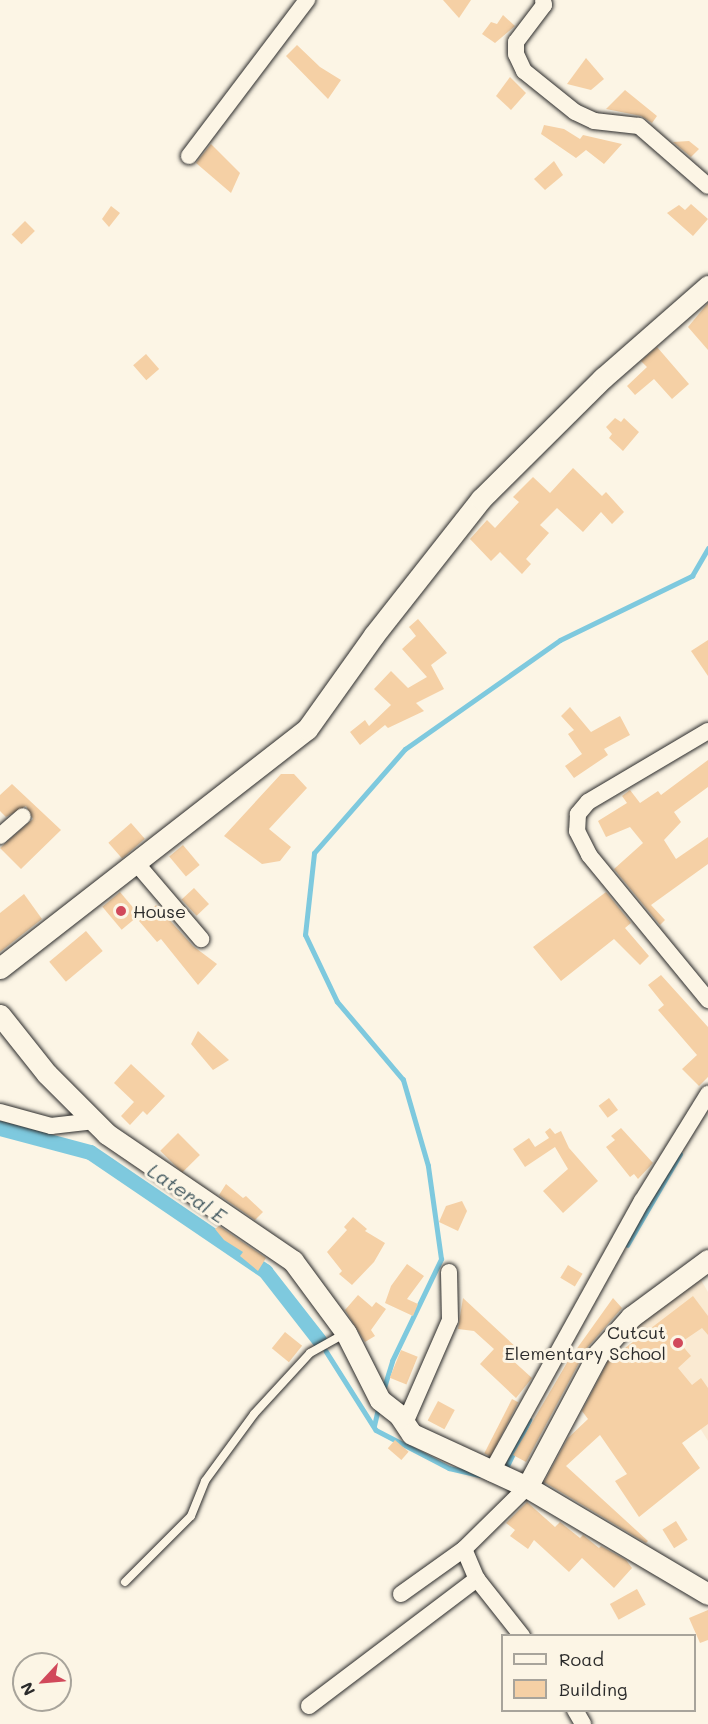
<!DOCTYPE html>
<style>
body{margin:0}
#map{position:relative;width:708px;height:1724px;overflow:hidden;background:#fcf5e5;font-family:Mali,sans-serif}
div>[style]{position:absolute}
.built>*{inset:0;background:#faead2}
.stream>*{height:4.5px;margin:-2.25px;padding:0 2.25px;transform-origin:2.25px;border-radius:2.25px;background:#7ec9de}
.canal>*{height:15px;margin:-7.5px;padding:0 7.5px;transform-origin:7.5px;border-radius:7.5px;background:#7ec9de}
.building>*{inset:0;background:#f5d0a5;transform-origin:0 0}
.roads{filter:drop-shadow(0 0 2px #2b2b2b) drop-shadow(0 0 2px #2b2b2b)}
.service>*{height:8px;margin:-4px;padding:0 4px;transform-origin:4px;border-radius:4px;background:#fcf5e5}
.minor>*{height:16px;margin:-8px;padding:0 8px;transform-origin:8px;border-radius:8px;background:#fcf5e5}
.tertiary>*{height:21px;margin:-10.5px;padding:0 10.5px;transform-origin:10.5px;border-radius:10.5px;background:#fcf5e5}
.dots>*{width:16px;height:16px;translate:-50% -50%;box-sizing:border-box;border:3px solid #fcf5e5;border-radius:50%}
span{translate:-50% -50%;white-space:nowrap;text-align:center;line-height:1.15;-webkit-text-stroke:6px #fcf5e5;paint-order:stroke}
.poi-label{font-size:18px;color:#2b2b2b}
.left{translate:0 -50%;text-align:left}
.right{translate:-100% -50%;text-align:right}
.water-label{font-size:20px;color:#445a61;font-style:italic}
.legend{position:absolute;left:501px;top:1634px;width:195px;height:78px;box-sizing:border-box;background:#fcf5e5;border:2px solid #a8a49b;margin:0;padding:8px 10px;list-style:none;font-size:18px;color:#2b2b2b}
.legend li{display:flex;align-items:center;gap:12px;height:30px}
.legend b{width:30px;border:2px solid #a8a49b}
.north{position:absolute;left:12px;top:1652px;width:60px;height:60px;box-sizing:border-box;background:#fcf5e5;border:2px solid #a8a49b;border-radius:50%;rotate:244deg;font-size:16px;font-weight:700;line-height:24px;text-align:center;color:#2b2b2b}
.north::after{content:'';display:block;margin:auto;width:21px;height:27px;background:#d1495b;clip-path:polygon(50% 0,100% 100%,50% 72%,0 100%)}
</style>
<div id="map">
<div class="built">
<div style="clip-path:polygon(701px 1280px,708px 1292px,708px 1441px,634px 1321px)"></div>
</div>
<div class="stream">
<div style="left:627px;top:1245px;width:105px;rotate:-59.8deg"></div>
<div style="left:326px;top:1351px;width:93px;rotate:57.7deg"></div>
<div style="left:376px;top:1430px;width:82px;rotate:27.5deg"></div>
<div style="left:449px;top:1468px;width:31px;rotate:13deg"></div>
<div style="left:383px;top:1391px;width:31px;rotate:-73deg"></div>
<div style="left:392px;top:1361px;width:113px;rotate:-64.3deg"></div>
<div style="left:441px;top:1259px;width:94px;rotate:-98deg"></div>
<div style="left:428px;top:1166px;width:90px;rotate:-106.2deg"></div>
<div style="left:403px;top:1080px;width:102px;rotate:-130.2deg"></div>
<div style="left:337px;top:1002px;width:74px;rotate:-115.5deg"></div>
<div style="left:305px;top:935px;width:82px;rotate:-83.7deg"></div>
<div style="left:314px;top:853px;width:138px;rotate:-48.8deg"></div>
<div style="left:405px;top:749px;width:189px;rotate:-35.1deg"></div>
<div style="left:560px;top:640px;width:147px;rotate:-25.9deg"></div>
<div style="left:692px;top:576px;width:32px;rotate:-60deg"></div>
<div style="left:374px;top:1426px;width:18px;rotate:-77deg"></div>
<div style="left:507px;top:1466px;width:51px;rotate:-64.4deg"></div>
</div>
<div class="canal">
<div style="left:0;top:1128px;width:93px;rotate:14.9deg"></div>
<div style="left:90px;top:1152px;width:212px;rotate:34.2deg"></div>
<div style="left:265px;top:1271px;width:88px;rotate:52deg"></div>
</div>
<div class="building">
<div style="clip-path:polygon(443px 0,471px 0,459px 18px)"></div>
<div style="clip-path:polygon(503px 15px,515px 26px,495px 43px,482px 34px,491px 22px,497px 24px)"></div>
<div style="clip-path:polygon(297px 45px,320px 67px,341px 80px,328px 99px,286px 56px)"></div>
<div style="clip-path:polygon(586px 58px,604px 79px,591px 90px,567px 84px)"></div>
<div style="clip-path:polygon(510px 77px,526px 93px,511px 110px,496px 96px)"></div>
<div style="clip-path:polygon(625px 90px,657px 116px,652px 123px,641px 116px,606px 109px)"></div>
<div style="clip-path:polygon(544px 125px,564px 129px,580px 139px,583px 135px,622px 144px,604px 164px,586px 150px,576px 158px,541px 134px)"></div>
<div style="clip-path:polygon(689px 141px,699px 149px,691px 157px,673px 142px)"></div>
<div style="clip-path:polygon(211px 144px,240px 173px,231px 193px,196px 163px)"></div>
<div style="clip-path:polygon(554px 161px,563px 175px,545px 190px,534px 179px)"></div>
<div style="clip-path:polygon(691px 204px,708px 219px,693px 236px,667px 213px,679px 205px,685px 210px)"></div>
<div style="clip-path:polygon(111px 206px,120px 213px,109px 227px,102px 219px)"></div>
<div style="left:25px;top:221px;width:14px;height:19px;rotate:45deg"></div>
<div style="clip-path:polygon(708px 303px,708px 350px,688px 327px)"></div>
<div style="clip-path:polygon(657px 347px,689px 384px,672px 399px,654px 379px,635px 395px,627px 386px,647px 367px,641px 361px)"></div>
<div style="left:146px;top:354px;width:20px;height:17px;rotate:49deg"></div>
<div style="clip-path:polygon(615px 418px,621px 422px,624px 418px,639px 432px,623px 451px,609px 438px,612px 434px,606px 427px)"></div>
<div style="clip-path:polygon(573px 468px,602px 496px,606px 492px,624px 512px,612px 524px,601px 512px,583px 532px,557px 508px,540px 525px,549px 533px,526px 559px,531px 564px,522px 574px,500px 552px,491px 561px,470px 539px,487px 520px,495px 528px,519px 502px,513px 497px,533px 477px,550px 493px)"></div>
<div style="clip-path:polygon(418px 619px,447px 653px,431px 665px,444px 689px,416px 703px,424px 711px,388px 728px,385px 725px,360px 745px,350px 732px,365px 720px,369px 726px,391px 705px,374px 689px,391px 671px,408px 688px,427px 677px,402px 649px,416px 636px,409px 627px)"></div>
<div style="clip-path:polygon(708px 640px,708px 676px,691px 651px)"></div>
<div style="clip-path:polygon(570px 707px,591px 732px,620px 716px,630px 735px,604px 749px,608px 755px,574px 778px,565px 766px,582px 754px,568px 734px,574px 730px,561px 716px)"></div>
<div style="clip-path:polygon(708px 760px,708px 787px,674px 812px,681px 822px,664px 840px,676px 859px,708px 837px,708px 864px,651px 905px,665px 920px,660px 925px,614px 869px,643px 843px,630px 827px,606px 837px,598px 821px,627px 803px,622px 796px,630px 790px,640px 803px,658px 791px,661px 795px)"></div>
<div style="clip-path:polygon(281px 774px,294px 774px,307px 788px,269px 829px,291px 847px,280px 861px,262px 864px,224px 836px)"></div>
<div style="clip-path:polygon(12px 784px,61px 830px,21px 869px,0 848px,33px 819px,26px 806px,6px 817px,0 811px,0 795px)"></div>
<div style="left:131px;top:823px;width:21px;height:30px;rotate:49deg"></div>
<div style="left:183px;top:845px;width:26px;height:18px;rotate:50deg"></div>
<div style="left:194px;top:888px;width:22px;height:17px;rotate:47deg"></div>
<div style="left:120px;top:892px;width:30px;height:23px;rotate:50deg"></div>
<div style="clip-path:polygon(606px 892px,631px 923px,625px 928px,649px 956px,640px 965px,614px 939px,561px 981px,533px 947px)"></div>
<div style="clip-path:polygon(24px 894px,42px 919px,0 952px,0 913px)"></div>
<div style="clip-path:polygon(156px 905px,193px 946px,217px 964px,198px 985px,161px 939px,157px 942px,139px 921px)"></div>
<div style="left:86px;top:931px;width:26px;height:48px;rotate:50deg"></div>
<div style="clip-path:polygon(661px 975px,708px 1027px,708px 1077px,699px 1086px,682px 1069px,697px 1055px,658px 1010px,664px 1005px,648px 985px)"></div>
<div style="clip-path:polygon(198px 1031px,229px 1060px,213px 1070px,191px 1044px)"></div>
<div style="clip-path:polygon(131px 1064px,165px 1096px,147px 1115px,143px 1111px,130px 1125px,121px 1116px,134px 1102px,114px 1083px)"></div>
<div style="left:609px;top:1098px;width:15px;height:13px;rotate:53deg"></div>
<div style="clip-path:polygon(550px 1128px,555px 1134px,561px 1131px,569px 1148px,598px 1181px,563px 1213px,543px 1191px,568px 1169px,555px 1147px,525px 1167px,513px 1149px,529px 1138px,535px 1147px,549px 1138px,545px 1132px)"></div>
<div style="clip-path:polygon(621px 1128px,653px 1163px,638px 1179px,634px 1174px,630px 1177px,606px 1147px,615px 1140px,611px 1136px)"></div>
<div style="left:178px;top:1133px;width:31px;height:25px;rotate:45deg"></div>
<div style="clip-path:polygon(226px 1184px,243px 1198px,246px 1196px,263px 1212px,255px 1220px,219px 1195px)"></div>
<div style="clip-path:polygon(462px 1201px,467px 1211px,458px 1231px,439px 1222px,446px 1206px)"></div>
<div style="clip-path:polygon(353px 1217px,367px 1229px,365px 1231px,385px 1243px,374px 1262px,352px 1285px,339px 1274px,342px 1271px,327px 1252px,347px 1230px,344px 1227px)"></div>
<div style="clip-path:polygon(219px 1226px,266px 1258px,258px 1271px,240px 1256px,243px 1252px,224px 1240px,215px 1229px)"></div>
<div style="clip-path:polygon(407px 1264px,424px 1276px,407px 1299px,418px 1304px,413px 1316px,385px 1303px,391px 1286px)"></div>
<div style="left:568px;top:1265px;width:17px;height:15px;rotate:31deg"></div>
<div style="clip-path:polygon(358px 1295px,372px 1307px,376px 1302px,386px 1309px,371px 1330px,375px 1336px,365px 1342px,345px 1310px)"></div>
<div style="clip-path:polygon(693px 1296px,708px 1316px,708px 1335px,702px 1328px,680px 1343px,691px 1356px,678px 1368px,692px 1385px,701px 1378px,708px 1388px,708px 1424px,682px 1443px,700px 1468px,639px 1517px,615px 1481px,627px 1474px,600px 1435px,566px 1466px,648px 1541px,646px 1543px,544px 1482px,568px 1438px,588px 1419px,582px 1411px,608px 1361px)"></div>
<div style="clip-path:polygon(463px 1298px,518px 1349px,510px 1358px,532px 1378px,516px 1398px,480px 1364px,494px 1349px,474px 1331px,458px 1329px)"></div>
<div style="clip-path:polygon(613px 1298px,622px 1308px,587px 1348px,526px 1462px,513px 1455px,568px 1361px)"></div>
<div style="left:285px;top:1332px;width:22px;height:21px;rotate:39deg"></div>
<div style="left:401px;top:1350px;width:18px;height:30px;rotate:22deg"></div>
<div style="left:512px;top:1399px;width:7px;height:61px;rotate:27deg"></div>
<div style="left:438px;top:1401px;width:19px;height:22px;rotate:28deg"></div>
<div style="left:395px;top:1440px;width:18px;height:11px;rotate:41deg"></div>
<div style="clip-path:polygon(527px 1502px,555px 1527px,560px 1522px,580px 1538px,583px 1535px,599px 1548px,601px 1546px,626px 1560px,632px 1568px,614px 1588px,582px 1558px,569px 1572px,534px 1540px,528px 1549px,510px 1536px,515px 1530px,506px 1523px)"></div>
<div style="left:676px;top:1521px;width:22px;height:16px;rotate:58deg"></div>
<div style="left:637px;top:1589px;width:18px;height:31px;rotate:61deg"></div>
<div style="clip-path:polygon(708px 1610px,708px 1640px,700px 1643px,689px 1618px)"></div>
</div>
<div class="roads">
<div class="service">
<div style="left:125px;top:1582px;width:93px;rotate:-45deg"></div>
<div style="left:191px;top:1516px;width:38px;rotate:-68deg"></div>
<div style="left:205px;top:1481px;width:83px;rotate:-53.8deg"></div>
<div style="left:254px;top:1414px;width:83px;rotate:-47.4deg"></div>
<div style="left:310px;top:1353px;width:41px;rotate:-29.1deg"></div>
</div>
<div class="minor">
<div style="left:543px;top:0;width:5px;rotate:79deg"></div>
<div style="left:544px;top:5px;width:46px;rotate:127.1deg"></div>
<div style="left:516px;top:42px;width:12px;rotate:90deg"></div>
<div style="left:516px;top:54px;width:19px;rotate:65deg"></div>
<div style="left:524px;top:71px;width:65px;rotate:38.8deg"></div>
<div style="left:575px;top:112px;width:21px;rotate:25deg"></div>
<div style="left:594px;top:121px;width:45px;rotate:6.3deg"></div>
<div style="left:639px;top:126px;width:91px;rotate:41deg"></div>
<div style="left:189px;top:156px;width:196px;rotate:-52.9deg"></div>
<div style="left:708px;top:731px;width:139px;rotate:149.4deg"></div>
<div style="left:588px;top:802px;width:16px;rotate:130deg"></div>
<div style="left:578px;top:814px;width:17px;rotate:93deg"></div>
<div style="left:577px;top:831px;width:27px;rotate:63deg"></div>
<div style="left:589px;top:855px;width:188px;rotate:50.6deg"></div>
<div style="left:0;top:836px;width:30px;rotate:-41deg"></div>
<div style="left:137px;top:864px;width:99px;rotate:49.5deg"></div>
<div style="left:0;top:1112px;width:53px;rotate:15.4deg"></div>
<div style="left:51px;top:1126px;width:44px;rotate:-6.5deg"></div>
<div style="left:405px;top:1423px;width:112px;rotate:-66.4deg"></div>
<div style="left:450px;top:1320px;width:48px;rotate:-91.2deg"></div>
<div style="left:491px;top:1473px;width:311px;rotate:-61deg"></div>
<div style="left:642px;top:1201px;width:126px;rotate:-58.3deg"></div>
<div style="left:464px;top:1549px;width:33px;rotate:67deg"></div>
<div style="left:477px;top:1579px;width:73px;rotate:51.7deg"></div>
<div style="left:401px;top:1594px;width:77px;rotate:-35.5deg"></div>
<div style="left:464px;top:1549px;width:88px;rotate:-44.5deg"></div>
<div style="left:309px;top:1706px;width:211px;rotate:-37.1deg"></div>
<div style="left:575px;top:1710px;width:16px;rotate:60deg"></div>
</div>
<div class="tertiary">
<div style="left:0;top:968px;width:389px;rotate:-37.9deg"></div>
<div style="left:307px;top:729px;width:115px;rotate:-54.5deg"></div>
<div style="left:374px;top:635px;width:173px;rotate:-51.8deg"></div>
<div style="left:481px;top:499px;width:172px;rotate:-44.8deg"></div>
<div style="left:603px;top:378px;width:140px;rotate:-41.2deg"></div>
<div style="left:0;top:1015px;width:75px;rotate:51.5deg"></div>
<div style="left:47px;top:1074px;width:85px;rotate:45deg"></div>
<div style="left:107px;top:1134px;width:225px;rotate:34.3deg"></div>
<div style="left:293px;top:1261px;width:89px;rotate:53.6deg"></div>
<div style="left:346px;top:1333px;width:75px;rotate:63.1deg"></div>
<div style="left:380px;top:1400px;width:24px;rotate:38deg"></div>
<div style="left:399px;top:1415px;width:23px;rotate:56deg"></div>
<div style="left:412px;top:1434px;width:127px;rotate:24.7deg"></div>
<div style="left:527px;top:1487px;width:210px;rotate:30.6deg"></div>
<div style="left:527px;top:1487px;width:151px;rotate:-61.9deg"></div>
<div style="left:598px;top:1354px;width:50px;rotate:-48.3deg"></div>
<div style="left:631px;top:1317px;width:96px;rotate:-36.5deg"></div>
</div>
</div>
<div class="dots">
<div style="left:121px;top:911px;background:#d1495b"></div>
<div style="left:678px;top:1343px;background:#d1495b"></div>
</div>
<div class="poi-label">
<span class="left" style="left:133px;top:911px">House</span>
<span class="right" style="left:666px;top:1343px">Cutcut<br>Elementary School</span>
</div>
<div class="water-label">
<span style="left:187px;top:1193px;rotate:34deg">Lateral E</span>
</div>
<ul class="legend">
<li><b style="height:8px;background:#fcf5e5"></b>Road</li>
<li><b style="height:16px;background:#f5d0a5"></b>Building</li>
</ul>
<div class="north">N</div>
</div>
